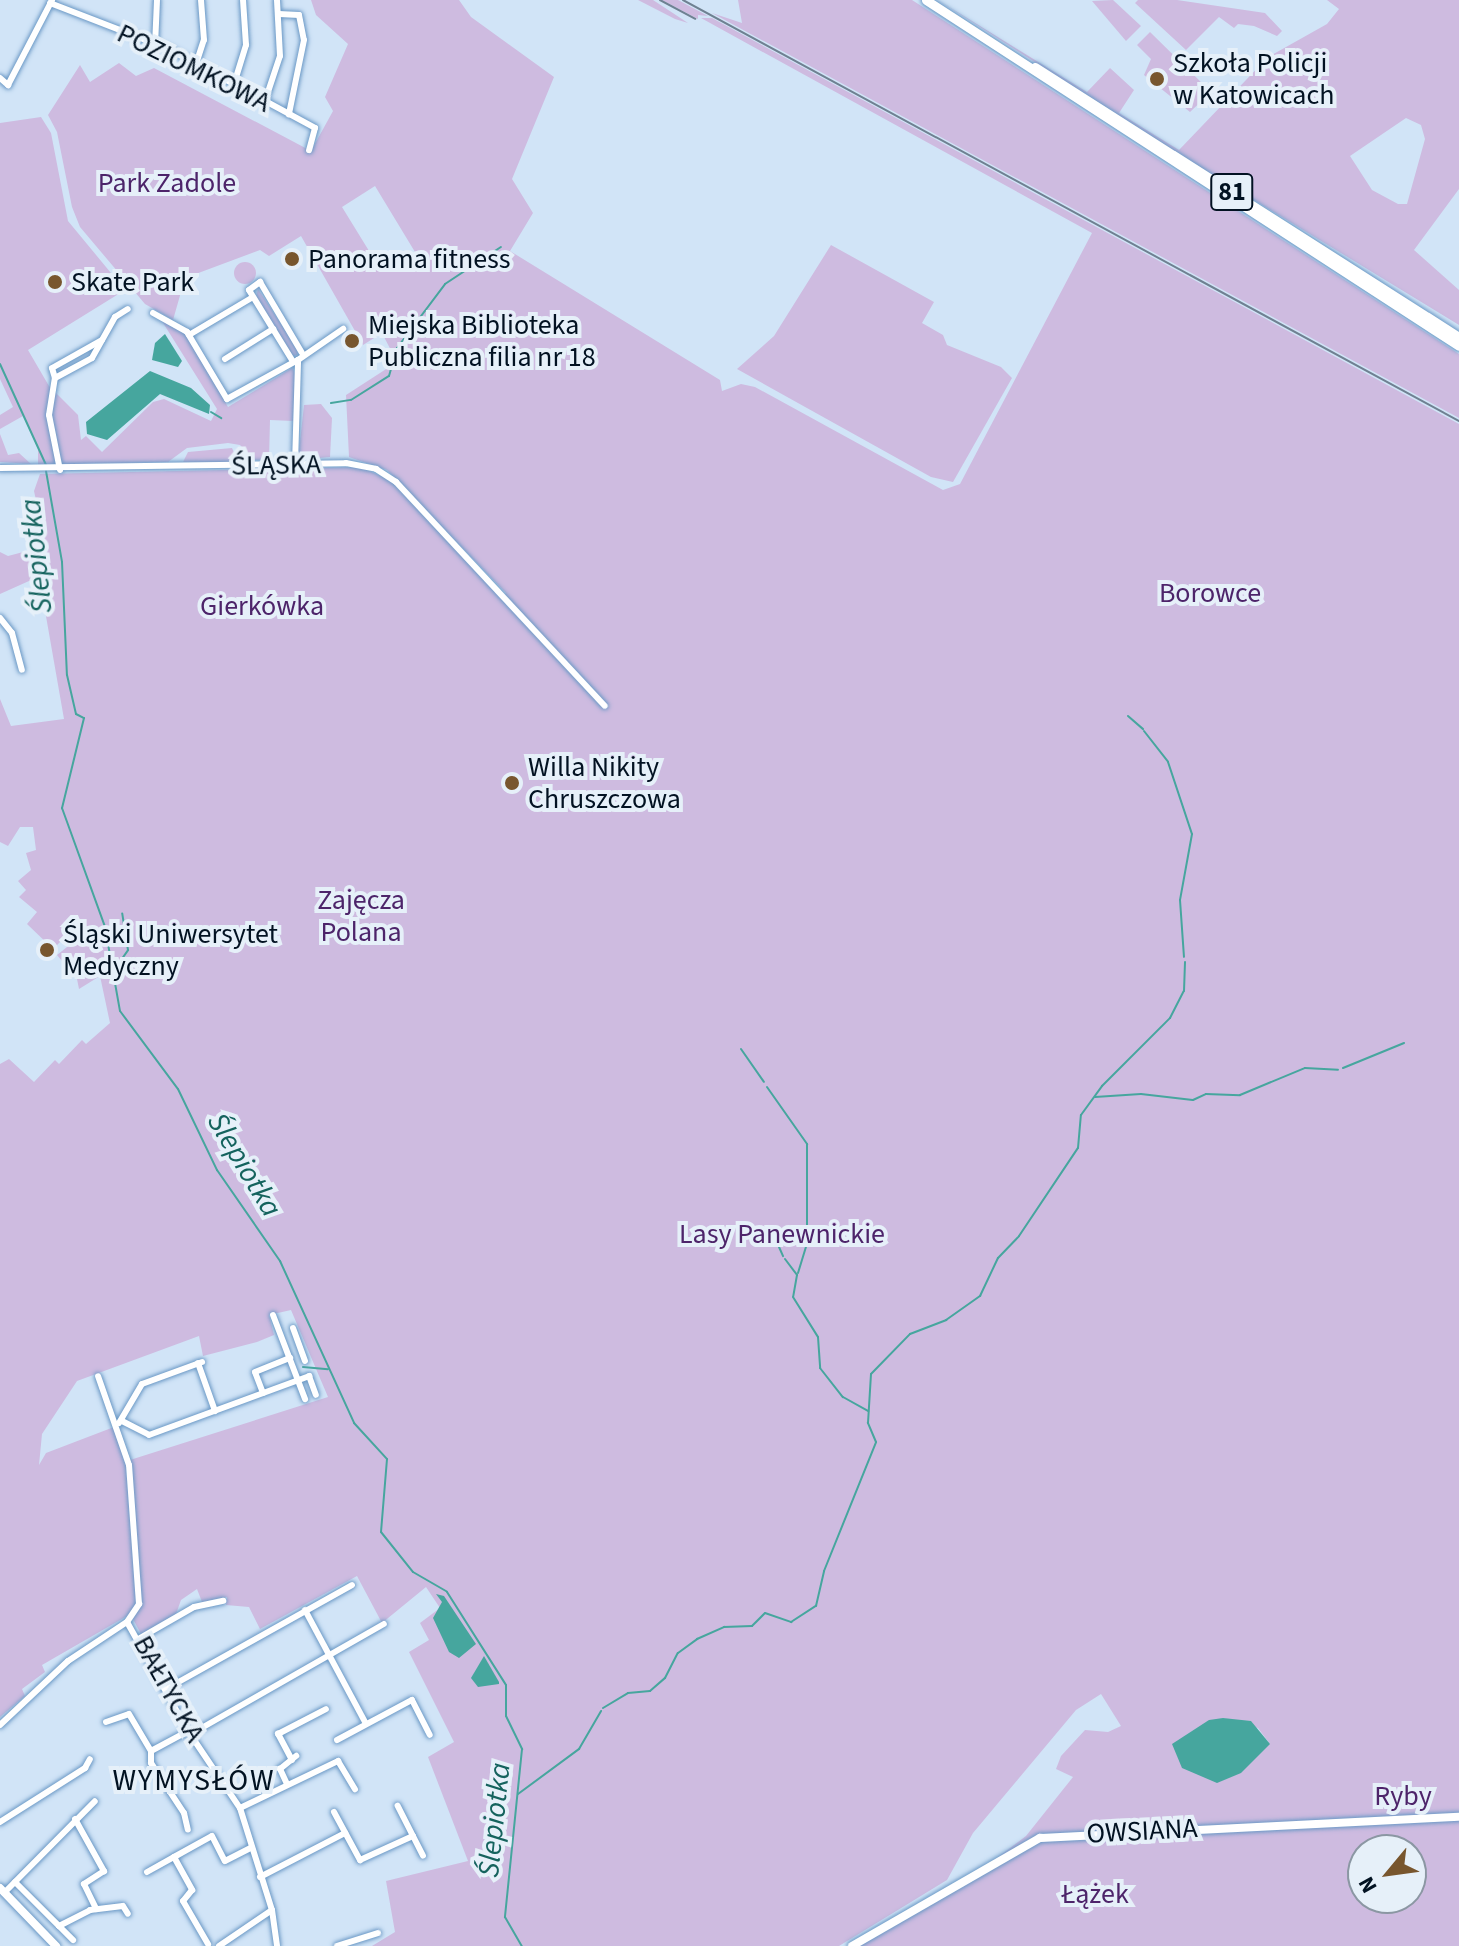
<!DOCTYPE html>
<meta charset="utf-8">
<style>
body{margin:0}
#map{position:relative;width:1459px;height:1946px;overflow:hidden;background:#d1e4f7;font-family:"Source Sans 3",sans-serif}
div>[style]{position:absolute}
.green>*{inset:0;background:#cebbe0}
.round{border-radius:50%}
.water>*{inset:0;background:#46a69e}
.stream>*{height:2px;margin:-1px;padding:0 1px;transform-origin:1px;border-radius:1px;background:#46a69e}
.roads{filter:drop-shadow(0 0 2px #6a98c5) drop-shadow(0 0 2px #6a98c5)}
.street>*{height:6px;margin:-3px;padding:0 3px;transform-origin:3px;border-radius:3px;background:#fff}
.secondary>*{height:8px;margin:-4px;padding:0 4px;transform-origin:4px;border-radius:4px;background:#fff}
.primary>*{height:9px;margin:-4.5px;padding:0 4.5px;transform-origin:4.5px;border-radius:4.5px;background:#fff}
.rail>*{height:2px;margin:-1px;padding:0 1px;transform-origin:1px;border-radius:1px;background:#6f8192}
.dots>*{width:22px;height:22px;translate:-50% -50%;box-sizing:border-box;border:4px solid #e6f0f9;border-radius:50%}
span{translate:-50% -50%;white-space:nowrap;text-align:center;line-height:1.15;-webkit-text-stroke:8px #e6f0f9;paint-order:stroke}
.shield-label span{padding:2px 6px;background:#e6f0f9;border:2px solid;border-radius:6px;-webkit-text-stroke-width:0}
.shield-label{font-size:26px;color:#021222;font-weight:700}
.poi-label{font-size:28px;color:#021222}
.left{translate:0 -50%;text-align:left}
.street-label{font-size:28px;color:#021222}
.park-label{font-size:28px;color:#4d246a}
.water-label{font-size:30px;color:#15635e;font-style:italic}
.neighbourhood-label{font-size:30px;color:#021222;letter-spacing:2px}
.north{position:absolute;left:1347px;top:1834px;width:80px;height:80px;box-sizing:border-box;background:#e6f0f9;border:2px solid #8b97a3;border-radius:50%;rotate:241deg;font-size:22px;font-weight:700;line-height:32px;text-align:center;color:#021222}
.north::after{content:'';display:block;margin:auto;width:28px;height:36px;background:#78562e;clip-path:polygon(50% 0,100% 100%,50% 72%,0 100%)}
</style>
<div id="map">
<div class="green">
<div style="clip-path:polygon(evenodd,311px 0,459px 0,471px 17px,554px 77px,512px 179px,533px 213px,510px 251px,720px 380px,722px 391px,741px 384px,755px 387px,943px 490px,960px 484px,1092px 233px,701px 18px,712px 18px,1459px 424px,1459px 1946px,856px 1946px,966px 1881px,1026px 1836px,1073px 1777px,1056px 1769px,1061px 1756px,1085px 1730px,1108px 1732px,1121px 1726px,1101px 1694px,1076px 1710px,973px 1833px,947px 1880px,839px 1946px,372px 1946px,395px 1932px,386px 1881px,468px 1861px,428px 1757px,454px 1742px,409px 1652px,429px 1640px,420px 1623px,440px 1608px,426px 1587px,382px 1623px,357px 1576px,260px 1629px,249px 1607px,226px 1605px,227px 1597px,202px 1602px,197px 1589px,181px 1600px,176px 1614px,141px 1634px,133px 1619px,141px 1605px,130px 1460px,328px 1397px,291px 1310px,269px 1315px,274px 1335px,257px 1342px,203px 1356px,199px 1336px,77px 1381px,42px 1434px,39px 1465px,46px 1453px,114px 1427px,126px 1466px,137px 1604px,134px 1612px,42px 1665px,45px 1672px,22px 1689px,25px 1696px,0 1717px,0 1064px,9px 1059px,34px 1082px,55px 1060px,59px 1064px,82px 1040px,86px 1044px,110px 1023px,100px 976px,79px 989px,77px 979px,57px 955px,72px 943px,85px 946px,90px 938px,82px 923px,66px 930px,71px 940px,62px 940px,53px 949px,27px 924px,37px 912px,19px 897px,26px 890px,18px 881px,31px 870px,26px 853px,36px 850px,33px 827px,20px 827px,8px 846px,0 842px,0 699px,11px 726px,64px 719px,40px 582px,29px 581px,0 594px,0 552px,8px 556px,46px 546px,34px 491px,40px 474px,360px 467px,390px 480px,501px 597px,506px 593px,387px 470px,349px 457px,346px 395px,397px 362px,382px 333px,363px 345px,301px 236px,269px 256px,260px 250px,185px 278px,173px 320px,145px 304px,80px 227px,72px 207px,57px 132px,48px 115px,80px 65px,90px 82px,119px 63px,136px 76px,154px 68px,311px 151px,333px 111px,325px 97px,348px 44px,316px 15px,311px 0,375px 186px,415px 252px,382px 272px,342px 207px,375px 186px,311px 0,1223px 1718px,1258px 1728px,1270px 1744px,1188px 1734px,1223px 1718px,311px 0,1363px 1850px,1411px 1850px,1411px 1898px,1363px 1898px,1363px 1850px)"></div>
<div style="clip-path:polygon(638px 0,653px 0,688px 23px,675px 19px)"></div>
<div style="clip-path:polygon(662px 0,678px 0,708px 16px,698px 15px,698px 19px)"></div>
<div style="clip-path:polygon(738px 0,912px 0,1459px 354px,1459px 418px,712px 13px,742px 23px)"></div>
<div style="clip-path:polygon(evenodd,938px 0,1087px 92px,1110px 68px,1134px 90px,1119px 113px,1179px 150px,1268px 57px,1327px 24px,1339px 9px,1327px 0,1459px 0,1459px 189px,1414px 250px,1459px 290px,1459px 325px,1177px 153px,938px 0,1406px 118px,1421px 125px,1425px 139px,1407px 204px,1398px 204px,1372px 190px,1350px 156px,1406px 118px)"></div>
<div style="clip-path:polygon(1113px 0,1141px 26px,1126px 41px,1092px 1px)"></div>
<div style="clip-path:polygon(1138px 0,1177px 0,1265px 13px,1282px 31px,1277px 36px,1254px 26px,1238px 24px,1234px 28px,1219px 17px,1186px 50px,1135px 3px)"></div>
<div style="clip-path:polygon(1150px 32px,1207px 88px,1208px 95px,1190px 112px,1144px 75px,1151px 59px,1137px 45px)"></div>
<div style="clip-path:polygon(41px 117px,51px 133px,68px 221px,125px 290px,28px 350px,49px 386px,78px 415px,81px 440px,86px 436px,102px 452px,153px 402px,164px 399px,211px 421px,217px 409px,160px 318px,186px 333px,228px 407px,292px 368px,297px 376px,293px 421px,270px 420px,269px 460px,254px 460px,240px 445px,228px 443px,187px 448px,168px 462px,38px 465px,38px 449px,23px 416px,0 429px,0 415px,13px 407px,0 379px,0 123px)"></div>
<div style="clip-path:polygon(831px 245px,934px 302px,922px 323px,943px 335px,947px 345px,1001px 367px,1012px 378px,953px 482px,931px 477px,737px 369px,774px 336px)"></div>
<div class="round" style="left:234px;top:262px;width:22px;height:22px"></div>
<div style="clip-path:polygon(258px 289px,298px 350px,297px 355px,293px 356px,256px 297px)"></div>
<div style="clip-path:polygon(321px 404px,332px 418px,330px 457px,298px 460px,304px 405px)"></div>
<div style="clip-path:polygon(0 434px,8px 455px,19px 453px,31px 464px,0 462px)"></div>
<div style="clip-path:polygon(232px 448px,238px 462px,183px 462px,188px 452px)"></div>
</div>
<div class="water">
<div style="clip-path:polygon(165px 334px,182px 361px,178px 367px,152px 360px,155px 343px)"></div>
<div style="clip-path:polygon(150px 371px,191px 388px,210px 405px,209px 414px,160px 394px,107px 440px,87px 434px,86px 422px)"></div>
<div style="clip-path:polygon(436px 1594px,444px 1596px,476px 1644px,459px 1658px,449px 1652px,433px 1618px,442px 1602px)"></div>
<div style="clip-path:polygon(484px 1656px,499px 1682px,499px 1684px,478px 1687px,471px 1678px)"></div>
<div style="clip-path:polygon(1223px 1718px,1251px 1721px,1270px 1744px,1241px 1773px,1217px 1783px,1182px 1768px,1172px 1744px,1209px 1720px)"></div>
</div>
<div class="stream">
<div style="left:0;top:364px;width:111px;rotate:65.5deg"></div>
<div style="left:331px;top:403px;width:20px;rotate:-9deg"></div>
<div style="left:351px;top:400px;width:45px;rotate:-32.3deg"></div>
<div style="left:389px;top:376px;width:29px;rotate:-74deg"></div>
<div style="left:397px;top:348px;width:80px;rotate:-53.1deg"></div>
<div style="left:445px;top:284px;width:67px;rotate:-33.5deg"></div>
<div style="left:211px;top:412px;width:12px;rotate:31deg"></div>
<div style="left:46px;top:471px;width:92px;rotate:80deg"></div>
<div style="left:62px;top:562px;width:113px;rotate:87.5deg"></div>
<div style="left:67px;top:675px;width:40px;rotate:77deg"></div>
<div style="left:76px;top:714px;width:9px;rotate:27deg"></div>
<div style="left:84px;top:718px;width:93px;rotate:103.7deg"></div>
<div style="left:62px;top:808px;width:127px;rotate:70.1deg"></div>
<div style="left:105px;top:927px;width:85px;rotate:79.9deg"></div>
<div style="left:120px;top:1011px;width:97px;rotate:53.4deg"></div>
<div style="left:178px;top:1089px;width:90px;rotate:64.3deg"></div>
<div style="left:217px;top:1170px;width:111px;rotate:55.3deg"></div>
<div style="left:280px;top:1261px;width:178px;rotate:65.4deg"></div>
<div style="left:354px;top:1423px;width:49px;rotate:47.5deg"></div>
<div style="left:387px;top:1459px;width:73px;rotate:94.7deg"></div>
<div style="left:381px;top:1532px;width:51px;rotate:51.3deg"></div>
<div style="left:413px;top:1572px;width:39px;rotate:30deg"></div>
<div style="left:447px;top:1592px;width:110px;rotate:57.6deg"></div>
<div style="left:506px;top:1685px;width:31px;rotate:90deg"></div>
<div style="left:506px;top:1716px;width:37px;rotate:64deg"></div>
<div style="left:522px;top:1749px;width:169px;rotate:95.8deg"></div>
<div style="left:505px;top:1917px;width:34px;rotate:60deg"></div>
<div style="left:1128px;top:716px;width:20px;rotate:41deg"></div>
<div style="left:1144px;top:731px;width:39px;rotate:52deg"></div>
<div style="left:1168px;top:762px;width:76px;rotate:71.6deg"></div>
<div style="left:1192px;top:834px;width:67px;rotate:100.3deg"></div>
<div style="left:1180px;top:900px;width:57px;rotate:86deg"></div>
<div style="left:112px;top:973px;width:28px;rotate:-55deg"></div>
<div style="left:128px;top:950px;width:37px;rotate:-99deg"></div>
<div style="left:741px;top:1049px;width:40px;rotate:55.1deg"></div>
<div style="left:1343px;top:1068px;width:66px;rotate:-22.3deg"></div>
<div style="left:767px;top:1087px;width:70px;rotate:54.9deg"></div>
<div style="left:807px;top:1144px;width:93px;rotate:90deg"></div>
<div style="left:1095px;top:1097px;width:46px;rotate:-3.7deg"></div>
<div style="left:1141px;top:1094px;width:52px;rotate:6.6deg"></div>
<div style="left:1193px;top:1100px;width:14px;rotate:-25deg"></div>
<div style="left:1206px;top:1094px;width:34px;rotate:2deg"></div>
<div style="left:1240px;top:1095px;width:70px;rotate:-22.6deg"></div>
<div style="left:1305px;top:1068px;width:33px;rotate:3deg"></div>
<div style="left:779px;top:1247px;width:10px;rotate:66deg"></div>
<div style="left:785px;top:1259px;width:20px;rotate:53deg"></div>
<div style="left:797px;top:1275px;width:22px;rotate:100deg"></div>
<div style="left:793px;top:1297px;width:47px;rotate:58deg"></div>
<div style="left:818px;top:1337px;width:31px;rotate:86deg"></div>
<div style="left:820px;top:1368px;width:37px;rotate:52deg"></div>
<div style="left:843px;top:1397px;width:29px;rotate:29deg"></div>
<div style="left:798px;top:1273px;width:30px;rotate:-73deg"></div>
<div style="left:303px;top:1367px;width:25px;rotate:5deg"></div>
<div style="left:603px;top:1708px;width:29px;rotate:-31deg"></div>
<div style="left:628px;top:1693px;width:22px;rotate:-5deg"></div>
<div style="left:650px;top:1691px;width:20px;rotate:-41deg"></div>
<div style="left:665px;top:1678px;width:28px;rotate:-63deg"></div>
<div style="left:678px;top:1653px;width:24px;rotate:-36deg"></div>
<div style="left:697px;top:1639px;width:30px;rotate:-24deg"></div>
<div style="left:724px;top:1627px;width:28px;rotate:-2deg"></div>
<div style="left:752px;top:1626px;width:18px;rotate:-45deg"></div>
<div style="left:765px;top:1613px;width:28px;rotate:19deg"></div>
<div style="left:791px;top:1622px;width:30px;rotate:-33deg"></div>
<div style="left:816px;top:1606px;width:36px;rotate:-77deg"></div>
<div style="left:824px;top:1571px;width:139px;rotate:-68deg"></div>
<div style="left:876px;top:1442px;width:21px;rotate:-113deg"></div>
<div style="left:868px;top:1423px;width:49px;rotate:-86.5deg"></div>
<div style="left:871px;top:1374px;width:56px;rotate:-45.7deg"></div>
<div style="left:910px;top:1334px;width:39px;rotate:-21deg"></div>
<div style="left:946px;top:1320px;width:42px;rotate:-35.2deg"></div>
<div style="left:980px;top:1296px;width:42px;rotate:-64.7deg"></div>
<div style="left:998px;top:1258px;width:30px;rotate:-46deg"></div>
<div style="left:1019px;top:1236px;width:106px;rotate:-56.2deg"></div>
<div style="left:1078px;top:1148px;width:33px;rotate:-85deg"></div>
<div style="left:1081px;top:1115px;width:36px;rotate:-54deg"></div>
<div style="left:1102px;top:1086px;width:96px;rotate:-45deg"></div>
<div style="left:1170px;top:1018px;width:30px;rotate:-63deg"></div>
<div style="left:1184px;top:991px;width:29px;rotate:-88deg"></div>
<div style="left:518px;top:1794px;width:76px;rotate:-36.4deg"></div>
<div style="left:579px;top:1749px;width:44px;rotate:-59.9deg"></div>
</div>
<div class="roads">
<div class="street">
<div style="left:50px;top:3px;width:128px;rotate:21.1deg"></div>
<div style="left:169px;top:49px;width:166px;rotate:28.4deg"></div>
<div style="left:315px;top:128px;width:23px;rotate:105deg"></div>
<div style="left:279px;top:14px;width:20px;rotate:3deg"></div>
<div style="left:299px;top:15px;width:25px;rotate:79deg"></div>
<div style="left:304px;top:40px;width:76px;rotate:101.5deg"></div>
<div style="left:155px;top:46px;width:46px;rotate:-87.5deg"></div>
<div style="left:196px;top:64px;width:25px;rotate:-72deg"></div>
<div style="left:204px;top:40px;width:40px;rotate:-94.3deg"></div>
<div style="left:0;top:78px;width:11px;rotate:41deg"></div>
<div style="left:8px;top:85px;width:96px;rotate:-62.6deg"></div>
<div style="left:234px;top:84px;width:41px;rotate:-72.9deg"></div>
<div style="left:246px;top:45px;width:45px;rotate:-93.8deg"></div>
<div style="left:265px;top:101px;width:47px;rotate:-71.6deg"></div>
<div style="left:280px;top:56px;width:56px;rotate:-93.1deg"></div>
<div style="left:153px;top:313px;width:39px;rotate:29deg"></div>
<div style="left:187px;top:332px;width:78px;rotate:59.2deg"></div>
<div style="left:227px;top:399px;width:81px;rotate:-28.8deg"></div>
<div style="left:189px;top:335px;width:74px;rotate:-30.7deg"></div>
<div style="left:225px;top:359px;width:57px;rotate:-32deg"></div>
<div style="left:292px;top:360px;width:82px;rotate:-121.6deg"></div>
<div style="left:249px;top:290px;width:14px;rotate:-36deg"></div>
<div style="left:260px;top:282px;width:82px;rotate:59.4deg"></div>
<div style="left:55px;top:378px;width:10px;rotate:-107deg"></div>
<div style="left:52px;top:368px;width:57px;rotate:-29.2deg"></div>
<div style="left:295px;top:464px;width:104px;rotate:-88.3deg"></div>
<div style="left:298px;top:360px;width:55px;rotate:-34.6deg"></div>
<div style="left:0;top:468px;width:346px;rotate:-0.8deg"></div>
<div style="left:346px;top:463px;width:31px;rotate:11deg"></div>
<div style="left:376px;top:469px;width:24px;rotate:33deg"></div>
<div style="left:396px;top:482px;width:306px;rotate:47deg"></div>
<div style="left:60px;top:470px;width:56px;rotate:-101.3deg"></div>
<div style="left:49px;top:415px;width:37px;rotate:-81deg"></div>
<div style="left:55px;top:378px;width:42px;rotate:-28.4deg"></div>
<div style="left:92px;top:358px;width:47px;rotate:-60.7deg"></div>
<div style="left:115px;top:317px;width:15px;rotate:-32deg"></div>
<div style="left:0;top:618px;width:19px;rotate:51deg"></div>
<div style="left:12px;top:633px;width:38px;rotate:75deg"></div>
<div style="left:273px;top:1315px;width:90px;rotate:69.1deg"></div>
<div style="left:293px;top:1328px;width:35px;rotate:70deg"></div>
<div style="left:198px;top:1363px;width:51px;rotate:70.5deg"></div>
<div style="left:263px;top:1393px;width:22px;rotate:-111deg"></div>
<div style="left:255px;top:1372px;width:38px;rotate:-22deg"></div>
<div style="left:122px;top:1421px;width:30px;rotate:27deg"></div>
<div style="left:149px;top:1435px;width:171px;rotate:-20.2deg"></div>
<div style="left:309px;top:1376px;width:20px;rotate:70deg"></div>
<div style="left:119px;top:1423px;width:45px;rotate:-59.5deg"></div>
<div style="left:142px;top:1384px;width:64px;rotate:-20.1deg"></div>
<div style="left:305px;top:1610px;width:129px;rotate:61.8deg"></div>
<div style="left:127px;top:1622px;width:125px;rotate:60.8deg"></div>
<div style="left:188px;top:1731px;width:93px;rotate:56deg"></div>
<div style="left:240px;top:1808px;width:107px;rotate:72.6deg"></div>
<div style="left:272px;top:1910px;width:36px;rotate:82deg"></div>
<div style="left:140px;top:1638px;width:62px;rotate:-29.9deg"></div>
<div style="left:194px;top:1607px;width:30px;rotate:-12deg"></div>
<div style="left:166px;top:1689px;width:213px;rotate:-29.2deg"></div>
<div style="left:106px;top:1722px;width:24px;rotate:-19deg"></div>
<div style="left:129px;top:1714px;width:43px;rotate:59.3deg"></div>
<div style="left:151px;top:1751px;width:12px;rotate:90deg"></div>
<div style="left:151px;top:1763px;width:60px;rotate:56.6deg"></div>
<div style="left:184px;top:1813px;width:17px;rotate:77deg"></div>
<div style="left:0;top:1725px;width:93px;rotate:-43.3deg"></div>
<div style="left:68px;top:1661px;width:71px;rotate:-33.5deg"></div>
<div style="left:127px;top:1622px;width:22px;rotate:-56deg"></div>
<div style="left:139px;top:1604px;width:139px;rotate:-94.1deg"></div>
<div style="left:129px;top:1465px;width:94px;rotate:-109.2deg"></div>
<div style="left:191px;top:1734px;width:222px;rotate:-29.7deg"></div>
<div style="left:337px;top:1740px;width:85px;rotate:-28.1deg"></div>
<div style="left:412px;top:1700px;width:39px;rotate:63deg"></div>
<div style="left:151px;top:1751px;width:42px;rotate:-28.4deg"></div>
<div style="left:292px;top:1760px;width:30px;rotate:-118deg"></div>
<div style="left:278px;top:1734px;width:54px;rotate:-27.5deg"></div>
<div style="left:287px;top:1784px;width:17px;rotate:-115deg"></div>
<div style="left:280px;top:1769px;width:21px;rotate:-39deg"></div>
<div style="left:240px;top:1808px;width:109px;rotate:-25.6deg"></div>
<div style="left:338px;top:1761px;width:33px;rotate:59deg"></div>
<div style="left:334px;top:1812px;width:55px;rotate:61.6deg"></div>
<div style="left:360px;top:1860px;width:58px;rotate:-24.4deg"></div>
<div style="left:413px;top:1836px;width:34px;rotate:-117deg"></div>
<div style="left:75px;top:1819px;width:60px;rotate:60.9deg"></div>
<div style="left:104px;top:1871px;width:24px;rotate:147deg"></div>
<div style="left:84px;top:1884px;width:28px;rotate:64deg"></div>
<div style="left:0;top:1822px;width:101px;rotate:-32.4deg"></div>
<div style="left:85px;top:1768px;width:10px;rotate:-61deg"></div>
<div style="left:413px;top:1836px;width:22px;rotate:63deg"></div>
<div style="left:174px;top:1857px;width:43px;rotate:-28.9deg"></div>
<div style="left:212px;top:1836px;width:28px;rotate:63deg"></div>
<div style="left:225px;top:1861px;width:28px;rotate:-27deg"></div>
<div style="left:147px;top:1872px;width:31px;rotate:-29deg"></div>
<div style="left:174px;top:1857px;width:38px;rotate:61deg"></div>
<div style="left:192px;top:1890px;width:14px;rotate:129deg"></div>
<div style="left:183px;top:1901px;width:50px;rotate:59.8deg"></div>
<div style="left:260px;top:1877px;width:96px;rotate:-27.4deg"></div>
<div style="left:15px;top:1882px;width:62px;rotate:45deg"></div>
<div style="left:59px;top:1926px;width:35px;rotate:-27deg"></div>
<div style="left:90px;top:1910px;width:33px;rotate:-7deg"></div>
<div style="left:123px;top:1906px;width:9px;rotate:58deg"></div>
<div style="left:4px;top:1893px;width:129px;rotate:-45.3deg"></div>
<div style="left:59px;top:1926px;width:20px;rotate:45deg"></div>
<div style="left:219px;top:1946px;width:64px;rotate:-34.2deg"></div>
<div style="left:337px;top:1946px;width:43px;rotate:-17.6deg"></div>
</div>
<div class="secondary">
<div style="left:0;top:1888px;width:81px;rotate:46deg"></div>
<div style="left:852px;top:1946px;width:217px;rotate:-29.9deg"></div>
<div style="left:1040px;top:1838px;width:420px;rotate:-2.9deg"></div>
</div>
<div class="primary">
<div style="left:926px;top:0;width:635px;rotate:32.99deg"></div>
<div style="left:1035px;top:67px;width:503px;rotate:32.49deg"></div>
</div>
</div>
<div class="rail">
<div style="left:660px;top:0;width:40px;rotate:28deg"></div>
<div style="left:683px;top:0;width:883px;rotate:28.48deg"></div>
</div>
<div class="dots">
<div style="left:1157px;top:79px;background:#78562e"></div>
<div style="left:292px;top:259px;background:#78562e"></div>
<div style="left:55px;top:282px;background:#78562e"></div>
<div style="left:352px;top:341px;background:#78562e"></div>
<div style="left:512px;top:783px;background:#78562e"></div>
<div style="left:47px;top:950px;background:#78562e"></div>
</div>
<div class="shield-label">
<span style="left:1232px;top:192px">81</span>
</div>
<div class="poi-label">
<span class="left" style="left:1173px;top:79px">Szkoła Policji<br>w Katowicach</span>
<span class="left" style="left:308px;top:259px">Panorama fitness</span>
<span class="left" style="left:71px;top:282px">Skate Park</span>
<span class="left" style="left:368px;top:341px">Miejska Biblioteka<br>Publiczna filia nr 18</span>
<span class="left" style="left:528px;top:783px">Willa Nikity<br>Chruszczowa</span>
<span class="left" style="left:63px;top:950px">Śląski Uniwersytet<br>Medyczny</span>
</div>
<div class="street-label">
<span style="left:194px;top:68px;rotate:26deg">POZIOMKOWA</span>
<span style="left:276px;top:465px;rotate:-1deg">ŚLĄSKA</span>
<span style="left:169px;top:1689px;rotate:61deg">BAŁTYCKA</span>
<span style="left:1142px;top:1831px;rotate:-3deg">OWSIANA</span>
</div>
<div class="park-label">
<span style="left:167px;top:183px">Park Zadole</span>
<span style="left:1210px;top:593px">Borowce</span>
<span style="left:262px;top:606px">Gierkówka</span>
<span style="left:361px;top:916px">Zajęcza<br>Polana</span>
<span style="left:782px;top:1234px">Lasy Panewnickie</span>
<span style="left:1403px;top:1796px">Ryby</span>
<span style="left:1095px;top:1894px">Łążek</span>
</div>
<div class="water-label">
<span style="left:37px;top:556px;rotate:-96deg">Ślepiotka</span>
<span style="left:244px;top:1165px;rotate:59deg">Ślepiotka</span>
<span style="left:495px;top:1820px;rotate:-84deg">Ślepiotka</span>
</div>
<div class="neighbourhood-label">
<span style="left:194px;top:1781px">WYMYSŁÓW</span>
</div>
<div class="north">N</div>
</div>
